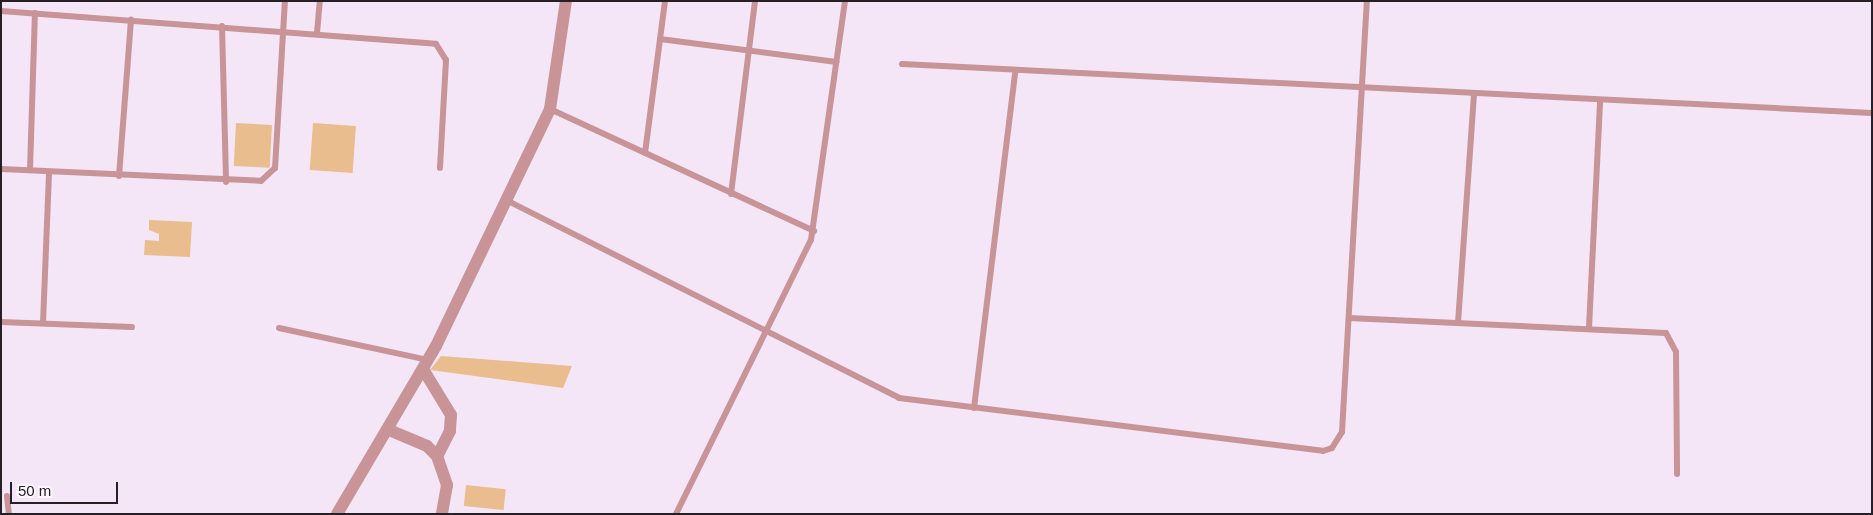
<!DOCTYPE html>
<style>
body{margin:0}
#map{position:relative;width:1873px;height:515px;overflow:hidden;background:#f4e6f6;font-family:Arial,sans-serif}
div>[style]{position:absolute}
.building>*{inset:0;background:#e9bd8e;transform-origin:0 0}
.lane>*{height:6px;margin:-3px;padding:0 3px;transform-origin:3px;border-radius:3px;background:#c89498}
.street>*{height:12px;margin:-6px;padding:0 6px;transform-origin:6px;border-radius:6px;background:#c89498}
span{translate:-50% -50%;white-space:nowrap;text-align:center;line-height:1.15;-webkit-text-stroke:4px #fef6ff;paint-order:stroke}
.frame{position:absolute;inset:0;border:2px solid #262026;pointer-events:none}
.scale{position:absolute;left:10px;top:482px;width:108px;height:22px;box-sizing:border-box;border:2px solid #262026;border-top:0;padding-left:6px;font-size:15px;line-height:18px;white-space:nowrap;color:#262026;-webkit-text-stroke:4px #fef6ff;paint-order:stroke}
</style>
<div id="map">
<div class="building">
<div style="left:236px;top:123px;width:36px;height:43px;rotate:3deg"></div>
<div style="left:313px;top:123px;width:43px;height:47px;rotate:4deg"></div>
<div style="clip-path:polygon(149px 220px,192px 222px,190px 257px,144px 255px,145px 240px,159px 241px,159px 234px,149px 230px)"></div>
<div style="clip-path:polygon(441px 356px,572px 366px,563px 388px,430px 370px)"></div>
<div style="left:466px;top:485px;width:40px;height:21px;rotate:6deg"></div>
</div>
<div class="lane">
<div style="left:1px;top:11px;width:436px;rotate:4.3deg"></div>
<div style="left:436px;top:44px;width:19px;rotate:58deg"></div>
<div style="left:446px;top:60px;width:108px;rotate:93.2deg"></div>
<div style="left:222px;top:26px;width:156px;rotate:88.5deg"></div>
<div style="left:317px;top:33px;width:32px;rotate:-85deg"></div>
<div style="left:660px;top:39px;width:178px;rotate:7.4deg"></div>
<div style="left:902px;top:64px;width:971px;rotate:2.89deg"></div>
<div style="left:550px;top:109px;width:291px;rotate:24.8deg"></div>
<div style="left:645px;top:153px;width:153px;rotate:-82.5deg"></div>
<div style="left:1px;top:169px;width:260px;rotate:2.6deg"></div>
<div style="left:261px;top:181px;width:19px;rotate:-43deg"></div>
<div style="left:275px;top:168px;width:167px;rotate:-86.6deg"></div>
<div style="left:30px;top:170px;width:157px;rotate:-88.2deg"></div>
<div style="left:119px;top:176px;width:157px;rotate:-85.6deg"></div>
<div style="left:731px;top:194px;width:194px;rotate:-82.9deg"></div>
<div style="left:506px;top:200px;width:440px;rotate:26.7deg"></div>
<div style="left:899px;top:398px;width:427px;rotate:7.1deg"></div>
<div style="left:1323px;top:451px;width:9px;rotate:-18deg"></div>
<div style="left:1332px;top:448px;width:19px;rotate:-58deg"></div>
<div style="left:1342px;top:432px;width:432px;rotate:-86.7deg"></div>
<div style="left:1349px;top:318px;width:317px;rotate:2.7deg"></div>
<div style="left:1666px;top:333px;width:21px;rotate:62deg"></div>
<div style="left:1676px;top:352px;width:122px;rotate:89.5deg"></div>
<div style="left:1px;top:322px;width:131px;rotate:2.2deg"></div>
<div style="left:43px;top:323px;width:151px;rotate:-87.7deg"></div>
<div style="left:1458px;top:323px;width:229px;rotate:-86deg"></div>
<div style="left:279px;top:328px;width:152px;rotate:12.1deg"></div>
<div style="left:1589px;top:328px;width:227px;rotate:-87.2deg"></div>
<div style="left:974px;top:408px;width:337px;rotate:-83deg"></div>
<div style="left:7px;top:496px;width:18px;rotate:84deg"></div>
<div style="left:676px;top:514px;width:305px;rotate:-63.8deg"></div>
<div style="left:811px;top:240px;width:241px;rotate:-81.9deg"></div>
</div>
<div class="street">
<div style="left:423px;top:369px;width:54px;rotate:58.7deg"></div>
<div style="left:451px;top:415px;width:16px;rotate:94deg"></div>
<div style="left:450px;top:431px;width:28px;rotate:117deg"></div>
<div style="left:389px;top:430px;width:41px;rotate:22.8deg"></div>
<div style="left:427px;top:446px;width:14px;rotate:45deg"></div>
<div style="left:437px;top:456px;width:31px;rotate:71deg"></div>
<div style="left:447px;top:485px;width:29px;rotate:100deg"></div>
<div style="left:337px;top:514px;width:195px;rotate:-59.5deg"></div>
<div style="left:436px;top:346px;width:263px;rotate:-64.3deg"></div>
<div style="left:550px;top:109px;width:109px;rotate:-81.6deg"></div>
</div>
<div class="frame"></div>
<div class="scale">50 m</div>
</div>
